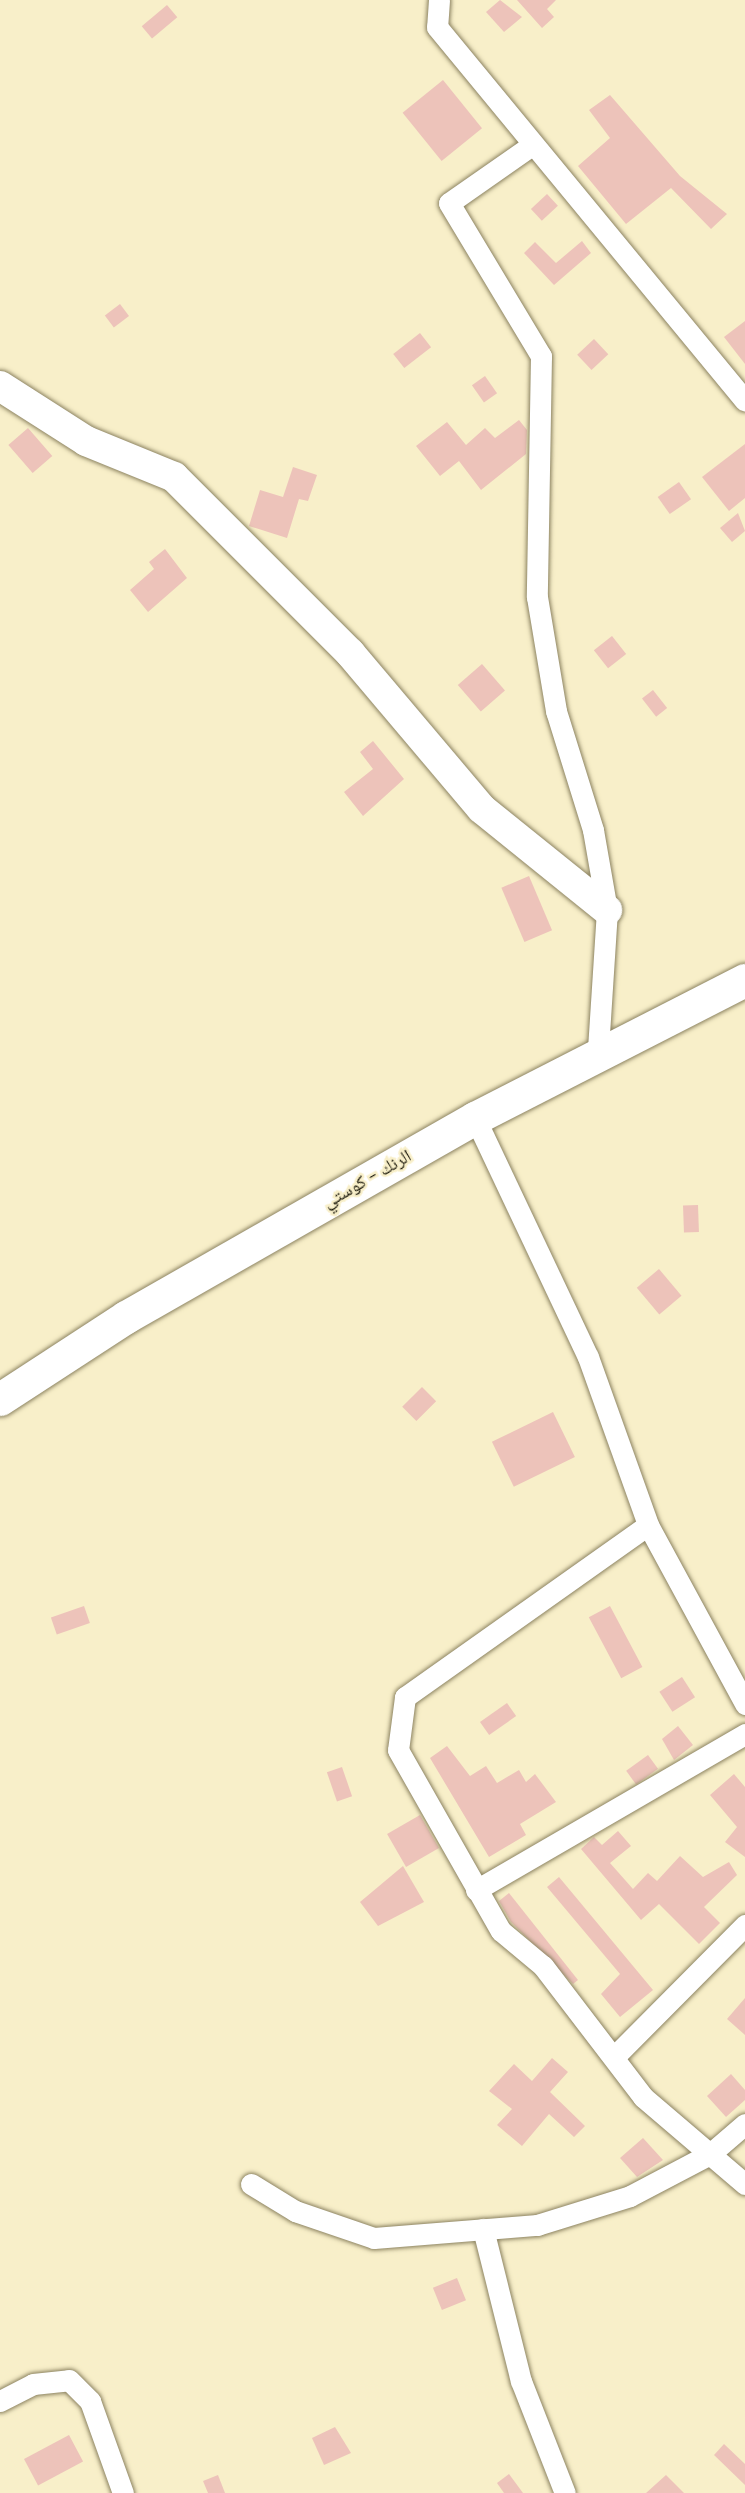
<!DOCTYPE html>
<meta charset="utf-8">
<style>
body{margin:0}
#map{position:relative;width:745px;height:2493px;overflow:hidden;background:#f8efc9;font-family:Lora,"Noto Naskh Arabic",serif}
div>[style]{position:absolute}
.building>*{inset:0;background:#edc3ba;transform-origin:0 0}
.roads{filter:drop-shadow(0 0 2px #8c8361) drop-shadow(0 0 2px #8c8361)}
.street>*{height:21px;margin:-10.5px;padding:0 10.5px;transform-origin:10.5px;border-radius:10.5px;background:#fff}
.secondary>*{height:30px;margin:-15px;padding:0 15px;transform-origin:15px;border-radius:15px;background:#fff}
.primary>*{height:33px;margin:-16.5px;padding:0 16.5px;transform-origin:16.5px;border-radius:16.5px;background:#fff}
span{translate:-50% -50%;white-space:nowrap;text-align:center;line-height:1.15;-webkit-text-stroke:5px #f8efc9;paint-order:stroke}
.street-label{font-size:18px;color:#201d0f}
</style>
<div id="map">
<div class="building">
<div style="clip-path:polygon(500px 0,522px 17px,504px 32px,486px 12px)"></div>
<div style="clip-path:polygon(517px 0,556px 0,547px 9px,554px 17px,542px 28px)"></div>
<div style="left:167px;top:5px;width:16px;height:33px;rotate:50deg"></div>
<div style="left:443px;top:80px;width:62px;height:52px;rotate:51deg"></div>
<div style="clip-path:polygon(610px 95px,680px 176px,727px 214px,711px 229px,671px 188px,626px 224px,578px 166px,610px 138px,589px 110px)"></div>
<div style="left:547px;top:194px;width:16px;height:22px;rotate:47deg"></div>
<div style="clip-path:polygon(582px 241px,591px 253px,554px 285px,524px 253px,535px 242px,556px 263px)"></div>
<div style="left:120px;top:304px;width:15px;height:19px;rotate:53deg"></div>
<div style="clip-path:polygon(745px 321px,745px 364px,724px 337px)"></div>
<div style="left:420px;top:333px;width:18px;height:34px;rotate:52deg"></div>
<div style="left:594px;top:339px;width:21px;height:23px;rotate:47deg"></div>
<div style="left:485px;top:376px;width:21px;height:16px;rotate:55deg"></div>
<div style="clip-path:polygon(519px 420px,527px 430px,526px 454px,481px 490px,459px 461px,440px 476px,416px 446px,447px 422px,466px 445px,485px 428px,495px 438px)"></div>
<div style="left:28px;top:428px;width:37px;height:26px;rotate:49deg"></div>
<div style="clip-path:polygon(745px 444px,745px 498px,729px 511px,702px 477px)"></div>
<div style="clip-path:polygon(293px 467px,317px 475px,308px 501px,299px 499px,287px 538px,249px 526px,260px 490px,283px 497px)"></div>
<div style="left:679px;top:482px;width:21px;height:26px;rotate:55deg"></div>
<div style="clip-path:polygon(738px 513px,745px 531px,732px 542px,720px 528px)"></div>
<div style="clip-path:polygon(165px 549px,187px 578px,148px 612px,130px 590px,154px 569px,149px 562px)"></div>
<div style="left:612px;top:636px;width:23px;height:23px;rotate:52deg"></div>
<div style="left:482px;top:664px;width:35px;height:32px;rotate:49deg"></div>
<div style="left:653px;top:690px;width:23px;height:14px;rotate:52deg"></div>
<div style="clip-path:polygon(373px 741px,404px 779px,363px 816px,344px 792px,373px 769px,360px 752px)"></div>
<div style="left:529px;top:876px;width:59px;height:30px;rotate:67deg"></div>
<div style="left:698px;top:1205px;width:27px;height:15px;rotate:88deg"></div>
<div style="left:659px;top:1269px;width:35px;height:29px;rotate:50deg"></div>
<div style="left:422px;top:1387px;width:20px;height:28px;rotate:45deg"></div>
<div style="left:553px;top:1412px;width:50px;height:68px;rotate:64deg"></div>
<div style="left:84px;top:1606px;width:18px;height:35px;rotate:71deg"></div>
<div style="left:610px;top:1606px;width:69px;height:24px;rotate:62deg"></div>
<div style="left:682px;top:1677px;width:24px;height:27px;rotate:57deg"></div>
<div style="left:507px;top:1703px;width:16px;height:33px;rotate:55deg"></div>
<div style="clip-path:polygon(678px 1726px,693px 1745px,674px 1760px,662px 1739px)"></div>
<div style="clip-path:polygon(447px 1746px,470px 1776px,486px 1766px,497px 1783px,519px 1770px,526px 1782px,535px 1774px,556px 1802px,520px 1824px,526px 1835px,489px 1857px,430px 1758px)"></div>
<div style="left:648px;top:1755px;width:17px;height:27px;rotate:54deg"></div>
<div style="left:342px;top:1767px;width:31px;height:16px;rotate:71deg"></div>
<div style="clip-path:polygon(734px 1774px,745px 1787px,745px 1857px,725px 1842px,737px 1827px,710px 1795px)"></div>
<div style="left:420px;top:1815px;width:38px;height:38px;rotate:60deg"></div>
<div style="clip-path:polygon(618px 1831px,631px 1846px,610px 1863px,633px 1889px,648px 1873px,657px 1881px,680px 1856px,703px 1877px,729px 1862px,737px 1875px,704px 1907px,720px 1923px,699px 1944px,659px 1904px,641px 1920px,581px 1849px,594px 1837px,602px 1845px)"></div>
<div style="clip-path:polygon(403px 1866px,424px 1902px,378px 1926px,360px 1902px)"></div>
<div style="clip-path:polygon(559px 1877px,653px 1990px,620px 2017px,601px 1994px,620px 1974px,547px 1887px)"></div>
<div style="clip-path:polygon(509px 1893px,578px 1980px,573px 1984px,511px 1922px,499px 1901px)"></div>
<div style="clip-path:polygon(745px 1998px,745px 2035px,727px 2019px)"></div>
<div style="clip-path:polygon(552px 2058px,568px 2072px,550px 2092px,585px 2126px,574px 2137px,549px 2114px,522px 2146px,497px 2125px,512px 2109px,489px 2091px,514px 2064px,532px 2081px)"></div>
<div style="clip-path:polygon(731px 2074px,745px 2090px,745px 2100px,726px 2117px,707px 2096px)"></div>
<div style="clip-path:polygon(643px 2138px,663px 2160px,637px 2177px,620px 2158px)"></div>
<div style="left:457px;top:2278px;width:24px;height:26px;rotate:68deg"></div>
<div style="clip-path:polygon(335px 2427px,351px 2453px,324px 2465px,312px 2438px)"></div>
<div style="left:69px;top:2435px;width:30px;height:51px;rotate:62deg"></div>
<div style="clip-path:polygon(724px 2444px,745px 2464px,745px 2485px,714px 2455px)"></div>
<div style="clip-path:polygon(509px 2474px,523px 2493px,504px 2493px,497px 2483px)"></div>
<div style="clip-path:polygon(218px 2475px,225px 2493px,208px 2493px,203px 2481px)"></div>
<div style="clip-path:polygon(666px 2475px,684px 2493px,646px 2493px)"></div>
</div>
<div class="roads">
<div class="street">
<div style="left:439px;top:0;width:27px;rotate:94deg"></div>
<div style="left:437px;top:27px;width:484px;rotate:50.5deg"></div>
<div style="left:532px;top:145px;width:101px;rotate:145.1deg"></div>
<div style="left:449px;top:203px;width:179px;rotate:59deg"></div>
<div style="left:541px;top:356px;width:241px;rotate:91deg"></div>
<div style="left:537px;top:597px;width:116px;rotate:80.5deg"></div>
<div style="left:556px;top:711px;width:125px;rotate:72.7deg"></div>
<div style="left:593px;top:830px;width:81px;rotate:80.1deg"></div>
<div style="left:607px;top:910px;width:141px;rotate:93.7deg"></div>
<div style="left:475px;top:1118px;width:264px;rotate:64.7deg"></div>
<div style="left:588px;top:1357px;width:178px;rotate:70.3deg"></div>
<div style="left:648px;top:1525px;width:298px;rotate:144.7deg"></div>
<div style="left:405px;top:1697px;width:53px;rotate:97.5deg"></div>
<div style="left:398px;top:1750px;width:208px;rotate:60.4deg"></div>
<div style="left:501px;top:1931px;width:55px;rotate:39.8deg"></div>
<div style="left:543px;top:1966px;width:165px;rotate:52.6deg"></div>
<div style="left:643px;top:2097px;width:134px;rotate:40.5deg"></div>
<div style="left:648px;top:1525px;width:204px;rotate:61.5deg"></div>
<div style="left:476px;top:1890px;width:311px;rotate:-30.1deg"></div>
<div style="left:615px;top:2056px;width:185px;rotate:-45.2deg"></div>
<div style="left:251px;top:2184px;width:52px;rotate:31.5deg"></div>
<div style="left:295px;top:2211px;width:83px;rotate:18.9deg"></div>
<div style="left:374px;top:2238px;width:164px;rotate:-4.6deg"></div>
<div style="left:537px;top:2225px;width:97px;rotate:-17.3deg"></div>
<div style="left:630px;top:2196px;width:90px;rotate:-27.7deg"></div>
<div style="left:710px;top:2154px;width:46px;rotate:-40.6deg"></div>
<div style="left:483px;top:2229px;width:157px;rotate:76deg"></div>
<div style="left:521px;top:2381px;width:120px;rotate:68.6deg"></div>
<div style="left:0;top:2401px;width:37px;rotate:-27deg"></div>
<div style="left:33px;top:2384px;width:36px;rotate:-6deg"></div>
<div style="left:69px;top:2380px;width:30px;rotate:45deg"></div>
<div style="left:90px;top:2401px;width:98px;rotate:70.3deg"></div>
</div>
<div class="secondary">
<div style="left:0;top:386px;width:102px;rotate:32.6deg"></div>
<div style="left:86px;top:441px;width:95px;rotate:22.2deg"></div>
<div style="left:174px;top:477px;width:249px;rotate:45deg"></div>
<div style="left:350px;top:653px;width:204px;rotate:49.8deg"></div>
<div style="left:482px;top:809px;width:161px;rotate:38.9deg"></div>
</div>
<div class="primary">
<div style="left:0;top:1399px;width:150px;rotate:-33.1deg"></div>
<div style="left:126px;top:1317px;width:402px;rotate:-29.7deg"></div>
<div style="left:475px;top:1118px;width:303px;rotate:-27.1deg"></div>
</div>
</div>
<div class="street-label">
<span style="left:367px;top:1179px;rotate:-30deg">الرنك - كوستي</span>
</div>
</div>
